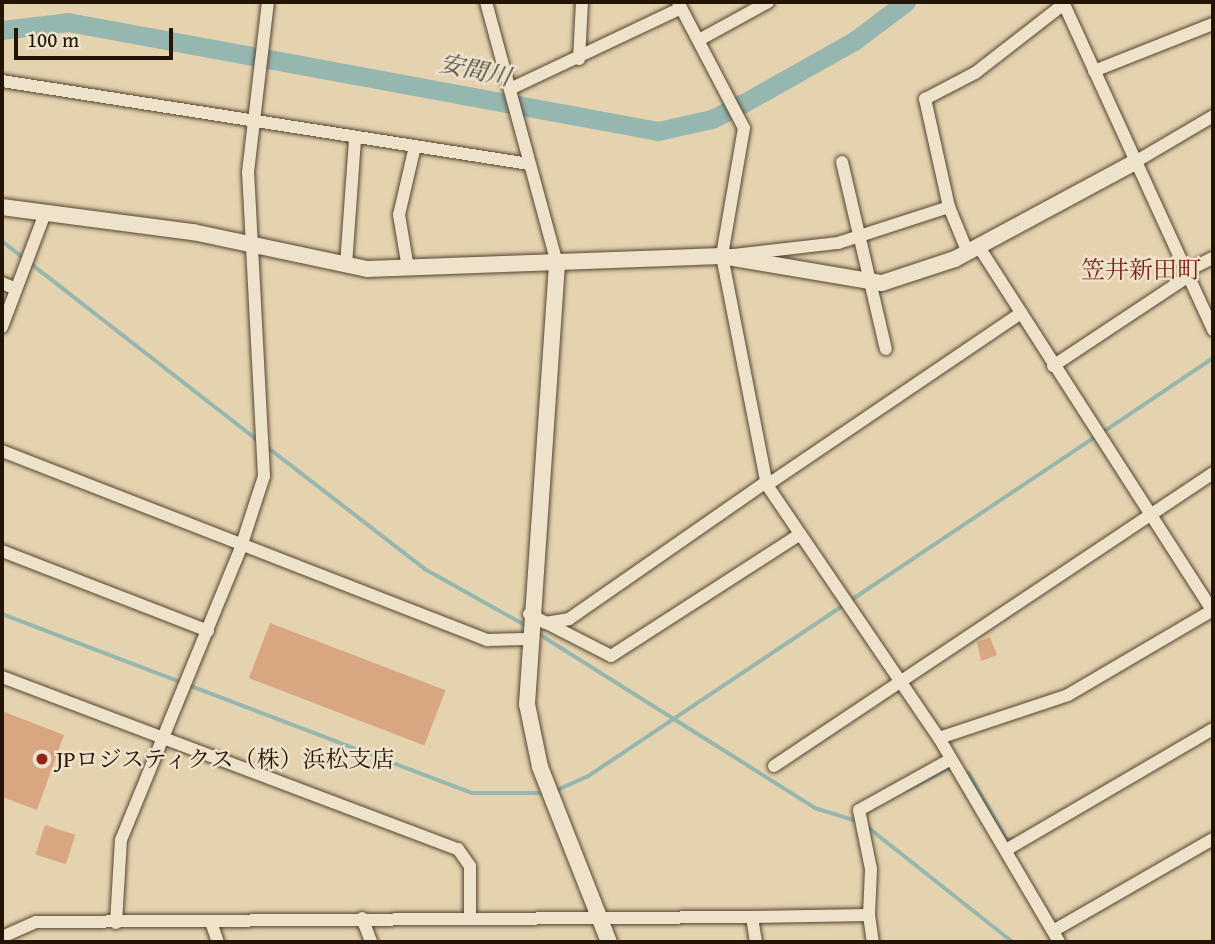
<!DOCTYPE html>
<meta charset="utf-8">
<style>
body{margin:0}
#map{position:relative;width:1215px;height:944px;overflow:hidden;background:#e5d3af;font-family:"Gentium Book Plus","Noto Serif JP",serif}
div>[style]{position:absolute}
.stream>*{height:3.5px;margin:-1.75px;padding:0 1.75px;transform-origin:1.75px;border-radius:1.75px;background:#96b7b0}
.river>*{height:19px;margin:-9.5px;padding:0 9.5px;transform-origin:9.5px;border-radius:9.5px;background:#96b7b0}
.building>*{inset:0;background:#d8a781;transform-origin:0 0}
.roads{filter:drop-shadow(0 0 2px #544430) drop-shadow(0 0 2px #544430)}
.minor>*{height:12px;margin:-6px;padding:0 6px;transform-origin:6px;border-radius:6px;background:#eee2cb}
.tertiary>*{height:16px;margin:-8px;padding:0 8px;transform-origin:8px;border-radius:8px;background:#eee2cb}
.dots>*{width:19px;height:19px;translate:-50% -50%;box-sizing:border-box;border:4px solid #eee2cb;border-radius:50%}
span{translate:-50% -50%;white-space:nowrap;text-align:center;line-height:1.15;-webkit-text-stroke:5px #eee2cb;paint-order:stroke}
.poi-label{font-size:23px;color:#241405}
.left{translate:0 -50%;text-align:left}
.water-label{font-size:24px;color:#4c4d41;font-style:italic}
.neighbourhood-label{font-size:24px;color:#7a1f14}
.frame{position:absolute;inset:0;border:4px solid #241405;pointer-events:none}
.scale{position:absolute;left:14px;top:28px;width:159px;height:32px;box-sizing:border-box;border:4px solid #241405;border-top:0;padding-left:9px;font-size:21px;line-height:24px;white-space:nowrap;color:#241405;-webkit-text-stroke:5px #eee2cb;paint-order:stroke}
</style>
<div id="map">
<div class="stream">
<div style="left:2px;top:241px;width:327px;rotate:37.9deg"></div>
<div style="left:1102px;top:433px;width:134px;rotate:-34deg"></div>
<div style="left:266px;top:446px;width:201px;rotate:37.7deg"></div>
<div style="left:425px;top:569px;width:117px;rotate:29.2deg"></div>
<div style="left:2px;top:614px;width:503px;rotate:20.85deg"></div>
<div style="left:472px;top:793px;width:72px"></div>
<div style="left:536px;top:632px;width:330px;rotate:32.2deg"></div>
<div style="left:815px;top:808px;width:44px;rotate:17.2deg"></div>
<div style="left:969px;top:773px;width:77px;rotate:60.4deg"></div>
<div style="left:1007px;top:840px;width:7px;rotate:-8deg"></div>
<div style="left:907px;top:790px;width:46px;rotate:-27.1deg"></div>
<div style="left:555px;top:791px;width:35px;rotate:-24deg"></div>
<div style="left:587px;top:777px;width:611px;rotate:-33.79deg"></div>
<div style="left:864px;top:824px;width:190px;rotate:38.4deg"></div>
</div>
<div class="river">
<div style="left:2px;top:30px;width:66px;rotate:-6.9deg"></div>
<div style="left:68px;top:22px;width:600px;rotate:10.47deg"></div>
<div style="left:658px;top:131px;width:55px;rotate:-12.5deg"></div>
<div style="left:712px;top:119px;width:34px;rotate:-27deg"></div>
<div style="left:742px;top:104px;width:129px;rotate:-29.4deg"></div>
<div style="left:854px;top:41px;width:65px;rotate:-36.9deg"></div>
</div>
<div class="building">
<div style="left:270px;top:623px;width:188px;height:59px;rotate:21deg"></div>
<div style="clip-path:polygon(990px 637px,997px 655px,981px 661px,977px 642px)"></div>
<div style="clip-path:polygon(2px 711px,64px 735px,37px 810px,2px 797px)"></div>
<div style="left:45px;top:825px;width:32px;height:31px;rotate:18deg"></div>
</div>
<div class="roads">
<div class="minor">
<div style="left:486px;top:2px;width:271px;rotate:74.8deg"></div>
<div style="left:678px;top:2px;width:142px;rotate:62.4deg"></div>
<div style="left:744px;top:128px;width:130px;rotate:99.8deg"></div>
<div style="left:722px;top:256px;width:233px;rotate:78.9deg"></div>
<div style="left:767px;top:485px;width:306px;rotate:55.8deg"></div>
<div style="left:939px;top:738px;width:237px;rotate:59.5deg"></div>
<div style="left:1063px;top:2px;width:361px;rotate:65.4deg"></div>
<div style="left:699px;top:40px;width:79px;rotate:-28.8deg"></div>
<div style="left:579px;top:59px;width:57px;rotate:-87deg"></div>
<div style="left:1094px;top:71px;width:128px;rotate:-21.6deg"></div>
<div style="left:2px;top:81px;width:533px;rotate:8.95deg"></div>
<div style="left:512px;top:88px;width:187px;rotate:-25.3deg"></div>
<div style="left:842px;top:162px;width:192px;rotate:76.8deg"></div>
<div style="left:1135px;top:162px;width:91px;rotate:-30.5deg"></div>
<div style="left:979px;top:247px;width:434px;rotate:57.3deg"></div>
<div style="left:968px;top:253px;width:50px;rotate:-112.4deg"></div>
<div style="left:949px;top:207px;width:111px;rotate:-102.5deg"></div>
<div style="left:925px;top:99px;width:56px;rotate:-27.5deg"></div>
<div style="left:975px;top:73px;width:113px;rotate:-37.8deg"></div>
<div style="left:725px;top:256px;width:114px;rotate:-6.6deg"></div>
<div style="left:838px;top:243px;width:117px;rotate:-18deg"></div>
<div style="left:346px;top:265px;width:127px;rotate:-85.9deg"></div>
<div style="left:408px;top:268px;width:54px;rotate:-99.6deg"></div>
<div style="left:399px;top:215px;width:71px;rotate:-76.9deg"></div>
<div style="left:1185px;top:272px;width:31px;rotate:-27deg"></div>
<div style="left:2px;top:283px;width:15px;rotate:23deg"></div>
<div style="left:2px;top:327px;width:122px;rotate:-69.3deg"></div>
<div style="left:1053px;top:366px;width:161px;rotate:-33.6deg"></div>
<div style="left:2px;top:451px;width:521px;rotate:21.29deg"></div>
<div style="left:487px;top:640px;width:40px;rotate:-1.4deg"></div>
<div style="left:767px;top:485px;width:307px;rotate:-34.1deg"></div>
<div style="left:2px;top:551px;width:221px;rotate:21.2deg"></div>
<div style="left:529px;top:614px;width:92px;rotate:27.1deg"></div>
<div style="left:611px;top:656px;width:225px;rotate:-32.8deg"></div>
<div style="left:545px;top:623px;width:24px;rotate:-9deg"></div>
<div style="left:569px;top:619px;width:240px;rotate:-34.8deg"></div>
<div style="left:2px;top:677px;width:487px;rotate:20.7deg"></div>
<div style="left:458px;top:849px;width:21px;rotate:55deg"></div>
<div style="left:470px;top:866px;width:50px;rotate:90deg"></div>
<div style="left:939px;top:738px;width:136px;rotate:-18.4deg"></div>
<div style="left:1068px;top:695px;width:168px;rotate:-30.4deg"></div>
<div style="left:774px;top:766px;width:528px;rotate:-33.72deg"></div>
<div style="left:1006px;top:850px;width:240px;rotate:-30.3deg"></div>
<div style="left:869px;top:915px;width:27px;rotate:82deg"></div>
<div style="left:752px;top:917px;width:117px;rotate:-1deg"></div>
<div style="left:869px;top:915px;width:46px;rotate:-87.5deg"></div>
<div style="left:871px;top:869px;width:60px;rotate:-101.5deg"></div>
<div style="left:859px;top:810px;width:105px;rotate:-29deg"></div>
<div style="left:362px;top:918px;width:26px;rotate:69deg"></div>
<div style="left:211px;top:922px;width:21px;rotate:71deg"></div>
<div style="left:116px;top:923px;width:83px;rotate:-86.6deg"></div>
<div style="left:121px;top:840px;width:313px;rotate:-67.7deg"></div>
<div style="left:240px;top:550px;width:78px;rotate:-72deg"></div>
<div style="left:264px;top:476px;width:304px;rotate:-93deg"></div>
<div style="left:248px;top:172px;width:171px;rotate:-83.3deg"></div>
<div style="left:1053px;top:931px;width:185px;rotate:-29.9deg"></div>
<div style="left:2px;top:937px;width:37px;rotate:-24deg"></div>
<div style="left:36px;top:922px;width:716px;rotate:-0.4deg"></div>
<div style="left:752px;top:917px;width:25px;rotate:81deg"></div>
</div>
<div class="tertiary">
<div style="left:2px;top:207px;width:193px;rotate:7.5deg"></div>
<div style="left:193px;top:232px;width:178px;rotate:12deg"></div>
<div style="left:367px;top:269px;width:355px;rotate:-2.1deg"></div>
<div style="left:722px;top:256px;width:162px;rotate:9.6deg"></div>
<div style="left:882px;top:283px;width:77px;rotate:-18.2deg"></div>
<div style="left:955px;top:259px;width:204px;rotate:-28.3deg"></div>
<div style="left:557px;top:264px;width:441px;rotate:93.9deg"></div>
<div style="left:527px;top:704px;width:64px;rotate:78.3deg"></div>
<div style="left:540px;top:767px;width:188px;rotate:68.5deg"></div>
</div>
</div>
<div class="dots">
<div style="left:42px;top:759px;background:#8f2418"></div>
</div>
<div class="poi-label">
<span class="left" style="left:56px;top:759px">JPロジスティクス（株）浜松支店</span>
</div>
<div class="water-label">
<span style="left:475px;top:70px;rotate:12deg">安間川</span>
</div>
<div class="neighbourhood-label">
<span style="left:1141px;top:270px">笠井新田町</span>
</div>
<div class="frame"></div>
<div class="scale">100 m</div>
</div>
